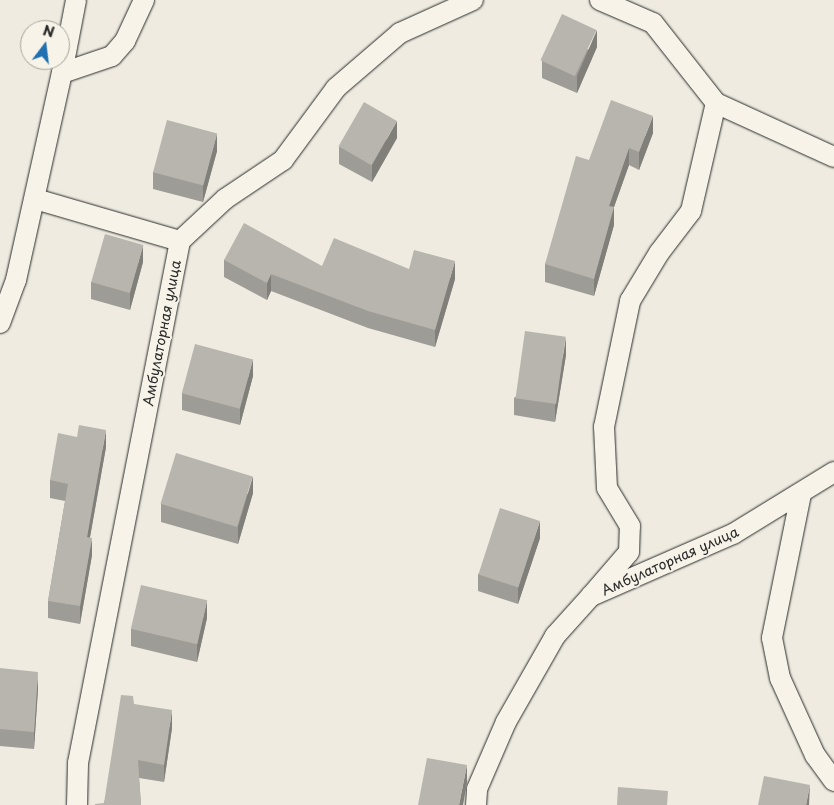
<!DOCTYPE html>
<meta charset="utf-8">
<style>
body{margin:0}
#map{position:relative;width:834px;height:805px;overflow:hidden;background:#efebe0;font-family:"Playpen Sans",sans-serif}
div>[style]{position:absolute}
.roads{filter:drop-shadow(0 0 1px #2b2b2b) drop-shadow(0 0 1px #2b2b2b)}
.lane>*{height:20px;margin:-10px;padding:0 10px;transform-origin:10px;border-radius:10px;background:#f7f3e8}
.wall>*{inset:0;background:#9e9c96}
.shaded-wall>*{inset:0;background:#817f7a}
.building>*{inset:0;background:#b8b5ae;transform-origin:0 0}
span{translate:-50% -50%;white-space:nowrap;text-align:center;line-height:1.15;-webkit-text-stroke:4px #f7f3e8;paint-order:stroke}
.street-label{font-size:14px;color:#2b2b2b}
.north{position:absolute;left:20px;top:20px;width:50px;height:50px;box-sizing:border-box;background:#f7f3e8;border:1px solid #a5a39c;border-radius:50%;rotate:15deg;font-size:14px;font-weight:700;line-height:20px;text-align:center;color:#2b2b2b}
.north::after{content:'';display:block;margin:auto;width:18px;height:22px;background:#1f6fb2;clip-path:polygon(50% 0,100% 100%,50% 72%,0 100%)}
</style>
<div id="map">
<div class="roads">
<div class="lane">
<div style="left:600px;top:0;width:58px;rotate:23.5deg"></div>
<div style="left:653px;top:23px;width:102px;rotate:51.8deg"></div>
<div style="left:716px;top:103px;width:130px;rotate:24.6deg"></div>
<div style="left:62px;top:73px;width:74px;rotate:-79.1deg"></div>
<div style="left:35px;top:199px;width:151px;rotate:16.2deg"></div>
<div style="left:0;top:323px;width:46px;rotate:-69.6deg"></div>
<div style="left:16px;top:280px;width:212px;rotate:-77.5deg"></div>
<div style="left:62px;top:73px;width:53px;rotate:-18.8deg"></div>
<div style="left:112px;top:56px;width:20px;rotate:-49deg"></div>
<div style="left:125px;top:41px;width:45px;rotate:-65.1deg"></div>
<div style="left:801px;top:494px;width:147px;rotate:101.4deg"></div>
<div style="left:772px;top:638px;width:41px;rotate:78.7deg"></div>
<div style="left:780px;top:678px;width:85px;rotate:65.6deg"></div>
<div style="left:815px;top:755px;width:32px;rotate:54deg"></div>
<div style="left:591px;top:596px;width:58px;rotate:-49.2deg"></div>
<div style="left:629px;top:552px;width:26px;rotate:-88deg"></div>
<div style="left:630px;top:526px;width:44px;rotate:-121.2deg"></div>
<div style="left:607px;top:488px;width:61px;rotate:-92.8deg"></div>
<div style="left:604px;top:427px;width:129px;rotate:-78.3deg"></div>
<div style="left:630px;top:301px;width:56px;rotate:-58.9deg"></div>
<div style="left:659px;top:253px;width:53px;rotate:-52.7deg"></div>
<div style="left:691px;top:211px;width:111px;rotate:-77deg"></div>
<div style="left:77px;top:805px;width:42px;rotate:-88.6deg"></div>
<div style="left:78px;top:763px;width:532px;rotate:-78.94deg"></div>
<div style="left:180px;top:241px;width:62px;rotate:-43deg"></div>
<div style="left:225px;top:199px;width:70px;rotate:-33.9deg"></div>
<div style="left:283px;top:160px;width:89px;rotate:-53.6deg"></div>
<div style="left:336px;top:88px;width:84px;rotate:-40.7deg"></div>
<div style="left:400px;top:33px;width:80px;rotate:-24.3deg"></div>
<div style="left:476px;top:805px;width:16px;rotate:-86deg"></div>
<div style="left:477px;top:789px;width:73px;rotate:-66.6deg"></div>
<div style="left:506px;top:722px;width:99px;rotate:-60.3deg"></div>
<div style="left:555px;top:636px;width:54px;rotate:-48deg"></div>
<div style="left:591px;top:596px;width:155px;rotate:-23.6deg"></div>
<div style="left:733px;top:534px;width:119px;rotate:-31.5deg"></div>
</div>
</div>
<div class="wall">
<div style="clip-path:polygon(597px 47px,577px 93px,542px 78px,542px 61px)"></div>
<div style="clip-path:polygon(653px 133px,639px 170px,629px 165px,614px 207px,614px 225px,594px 296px,545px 282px,545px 264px,589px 160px)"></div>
<div style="clip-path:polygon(397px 138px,372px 182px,339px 164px,339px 147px)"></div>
<div style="clip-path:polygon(217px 151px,203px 202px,153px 189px,153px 172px)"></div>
<div style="clip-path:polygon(224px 260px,322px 266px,409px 269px,455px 279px,435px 347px,368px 328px,271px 291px,267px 300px,224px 277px)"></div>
<div style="clip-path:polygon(143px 262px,130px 310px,91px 299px,91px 282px)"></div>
<div style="clip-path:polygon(566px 355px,555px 422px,514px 415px,514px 398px)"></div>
<div style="clip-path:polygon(253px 376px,240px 425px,182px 410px,182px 393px)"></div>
<div style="clip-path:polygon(106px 447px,90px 537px,92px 555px,80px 624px,48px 618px,48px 601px,65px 501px,50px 498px,50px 480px)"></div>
<div style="clip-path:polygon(253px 493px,238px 544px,161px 522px,161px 504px)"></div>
<div style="clip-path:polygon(540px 538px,518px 604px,478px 591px,478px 574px)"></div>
<div style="clip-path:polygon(207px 618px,197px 662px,131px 646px,131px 629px)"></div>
<div style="clip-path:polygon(0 668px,38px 689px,34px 749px,0 746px)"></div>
<div style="clip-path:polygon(134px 704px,172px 728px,164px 782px,139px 778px,141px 805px,104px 803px)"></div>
</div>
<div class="shaded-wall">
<div style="clip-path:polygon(597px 30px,597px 47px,577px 93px,577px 76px)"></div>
<div style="clip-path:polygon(653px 116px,653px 133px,639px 170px,639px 152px)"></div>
<div style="clip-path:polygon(397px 121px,397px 138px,372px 182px,372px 165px)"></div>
<div style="clip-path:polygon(217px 133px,217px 151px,203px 202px,203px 185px)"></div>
<div style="clip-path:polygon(629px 148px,629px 165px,614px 207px,614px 225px,594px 296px,594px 279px,609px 206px)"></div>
<div style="clip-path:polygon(143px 245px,143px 262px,130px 310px,130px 293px)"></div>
<div style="clip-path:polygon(455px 261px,455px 279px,435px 347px,435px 330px)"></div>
<div style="clip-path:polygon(271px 274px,271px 291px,267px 300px,267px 283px)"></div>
<div style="clip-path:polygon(566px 337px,566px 355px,555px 422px,555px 405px)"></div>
<div style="clip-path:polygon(253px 359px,253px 376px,240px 425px,240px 408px)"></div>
<div style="clip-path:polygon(106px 430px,106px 447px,87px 554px,87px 537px)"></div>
<div style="clip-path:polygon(253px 476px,253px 493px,238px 544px,238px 527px)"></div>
<div style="clip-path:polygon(540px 521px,540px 538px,518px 604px,518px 587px)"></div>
<div style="clip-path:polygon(92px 538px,92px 555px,80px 624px,80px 606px)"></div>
<div style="clip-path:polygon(207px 600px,207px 618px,197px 662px,197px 645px)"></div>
<div style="clip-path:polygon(38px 672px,38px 689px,34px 749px,34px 732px)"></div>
<div style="clip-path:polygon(172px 710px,172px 728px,164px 782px,164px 765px)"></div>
<div style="clip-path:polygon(467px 765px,467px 783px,463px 805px,459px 805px)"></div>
<div style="clip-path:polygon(810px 785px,809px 805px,806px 805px)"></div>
</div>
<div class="building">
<div style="left:562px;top:14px;width:38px;height:51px;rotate:25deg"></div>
<div style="clip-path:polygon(611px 100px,653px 116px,639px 152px,629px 148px,609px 206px,614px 207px,594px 279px,545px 264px,576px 156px,589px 160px)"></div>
<div style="left:364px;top:102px;width:38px;height:51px;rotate:30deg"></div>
<div style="left:167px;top:120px;width:52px;height:54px;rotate:15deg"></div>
<div style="clip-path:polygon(244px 223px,322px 266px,334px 238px,409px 269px,414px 250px,455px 261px,435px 330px,368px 311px,271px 274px,267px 283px,224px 260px)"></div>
<div style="left:105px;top:234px;width:40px;height:50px;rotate:16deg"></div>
<div style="left:525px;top:331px;width:41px;height:68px;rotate:8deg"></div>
<div style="left:195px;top:344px;width:60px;height:51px;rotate:15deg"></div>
<div style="clip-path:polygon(79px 425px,106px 430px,87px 537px,92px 538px,80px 606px,48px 601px,68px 484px,50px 480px,58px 433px,77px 437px)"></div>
<div style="left:176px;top:453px;width:80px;height:53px;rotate:17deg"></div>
<div style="left:500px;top:508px;width:42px;height:70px;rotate:18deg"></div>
<div style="left:141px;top:585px;width:68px;height:45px;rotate:13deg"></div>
<div style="clip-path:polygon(0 668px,38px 672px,34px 732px,0 729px)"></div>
<div style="clip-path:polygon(121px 695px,133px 696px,134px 704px,172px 710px,164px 765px,138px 760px,141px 805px,95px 805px,95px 804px,104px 803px)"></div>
<div style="clip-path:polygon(427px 758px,467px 765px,459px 805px,418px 805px)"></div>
<div style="clip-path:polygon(764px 776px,810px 785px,806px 805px,758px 805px)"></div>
<div style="clip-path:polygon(618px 787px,668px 791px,667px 805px,617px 805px)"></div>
</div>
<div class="street-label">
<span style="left:162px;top:333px;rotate:-79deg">Амбулаторная улица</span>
<span style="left:670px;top:561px;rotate:-24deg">Амбулаторная улица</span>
</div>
<div class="north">N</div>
</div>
